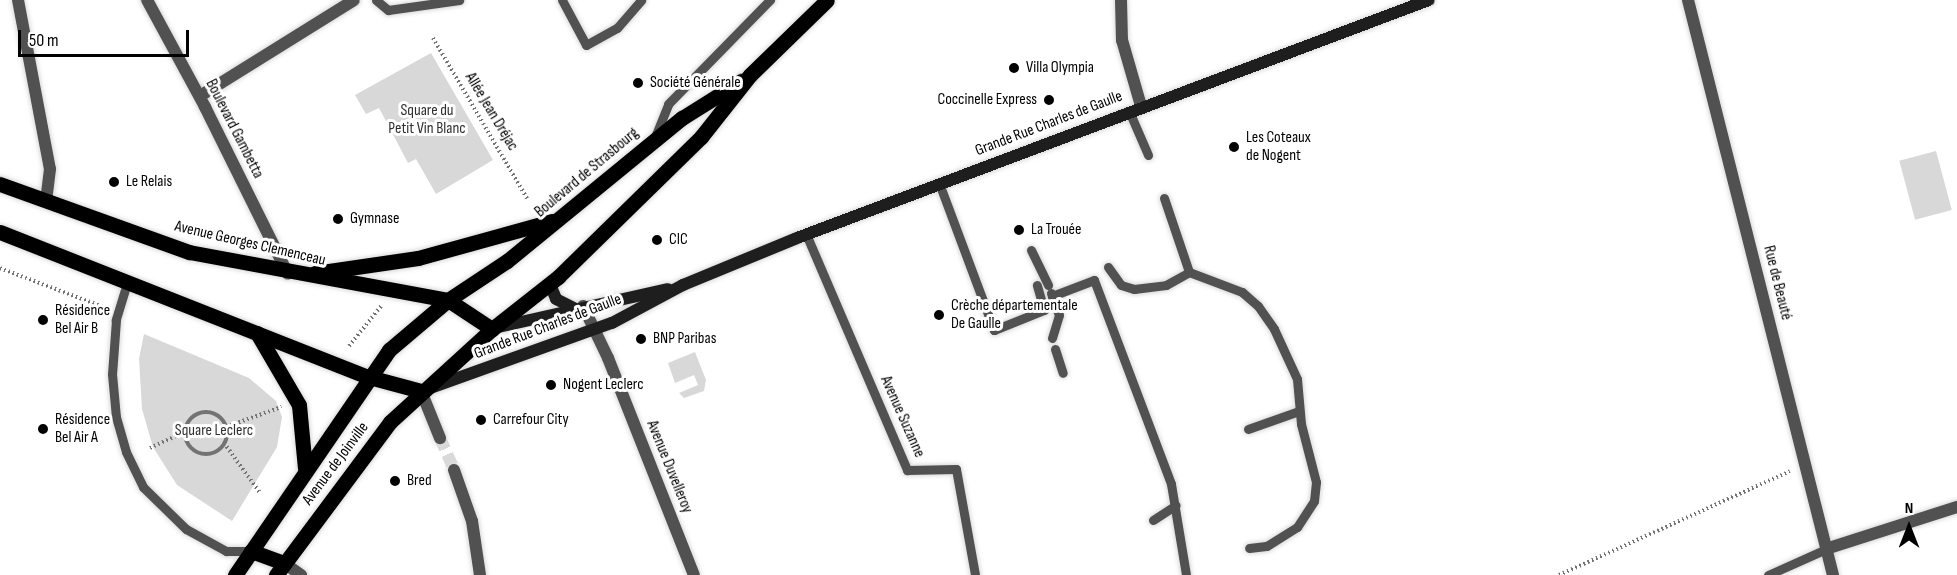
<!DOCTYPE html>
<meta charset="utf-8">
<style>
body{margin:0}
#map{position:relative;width:1957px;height:575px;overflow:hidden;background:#fff;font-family:"Sofia Sans Condensed",sans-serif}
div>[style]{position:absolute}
.green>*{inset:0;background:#d8d8d8;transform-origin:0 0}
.minor-tunnel>*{height:12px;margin-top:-6px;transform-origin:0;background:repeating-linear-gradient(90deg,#d9d9d9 0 12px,transparent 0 18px)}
.path>*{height:4px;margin-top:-2px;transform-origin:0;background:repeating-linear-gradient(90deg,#737373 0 1.5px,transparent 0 4.5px)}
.path>.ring{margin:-2px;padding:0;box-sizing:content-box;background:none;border:4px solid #737373;border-radius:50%}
.roads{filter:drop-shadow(0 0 2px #dbdbdb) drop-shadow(0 0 2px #dbdbdb)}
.service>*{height:9px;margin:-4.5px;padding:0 4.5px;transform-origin:4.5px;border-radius:4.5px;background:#515151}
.minor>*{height:12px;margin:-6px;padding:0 6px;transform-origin:6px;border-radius:6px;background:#515151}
.tertiary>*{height:12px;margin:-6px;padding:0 6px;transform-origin:6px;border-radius:6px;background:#515151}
.secondary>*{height:12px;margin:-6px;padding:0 6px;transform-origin:6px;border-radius:6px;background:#1e1e1e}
.primary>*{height:15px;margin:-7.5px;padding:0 7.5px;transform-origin:7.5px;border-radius:7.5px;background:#000}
.dots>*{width:16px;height:16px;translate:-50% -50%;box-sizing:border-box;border:3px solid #fff;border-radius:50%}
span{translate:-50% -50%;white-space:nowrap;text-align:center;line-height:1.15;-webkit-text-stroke:6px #fff;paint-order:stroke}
.poi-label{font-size:16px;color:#000}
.left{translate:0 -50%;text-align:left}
.right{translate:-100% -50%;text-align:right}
.park-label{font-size:16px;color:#2f2f2f}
.street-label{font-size:16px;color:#000}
.north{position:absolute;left:1879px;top:497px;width:60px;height:60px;-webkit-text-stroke:4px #fff;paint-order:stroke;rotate:0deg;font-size:16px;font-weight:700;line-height:24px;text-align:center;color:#000}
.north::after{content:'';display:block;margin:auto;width:21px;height:27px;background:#000;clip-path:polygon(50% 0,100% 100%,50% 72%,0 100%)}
.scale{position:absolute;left:18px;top:30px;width:171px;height:27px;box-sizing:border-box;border:3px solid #000;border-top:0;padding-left:8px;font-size:18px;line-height:21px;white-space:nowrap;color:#000;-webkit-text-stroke:4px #fff;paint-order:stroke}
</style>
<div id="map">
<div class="green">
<div style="clip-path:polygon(431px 53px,493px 160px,436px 194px,416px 159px,408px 163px,379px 108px,366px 114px,355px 95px)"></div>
<div style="left:1936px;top:151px;width:61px;height:38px;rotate:75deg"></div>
<div style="clip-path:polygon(144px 334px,249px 378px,276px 401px,282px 417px,277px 447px,232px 521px,177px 485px,153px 447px,142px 409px,139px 359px)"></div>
<div style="clip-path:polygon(695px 352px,706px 380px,704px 391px,684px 398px,679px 393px,698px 385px,694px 375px,675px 383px,668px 363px)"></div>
</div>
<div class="minor-tunnel">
<div style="left:440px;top:438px;width:35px;rotate:66deg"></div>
</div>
<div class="path">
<div style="left:433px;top:38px;width:186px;rotate:59.6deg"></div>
<div style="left:0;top:268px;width:113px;rotate:20.7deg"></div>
<div style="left:349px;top:346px;width:53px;rotate:-51.2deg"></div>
<div class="ring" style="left:185px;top:412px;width:38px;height:38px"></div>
<div style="left:226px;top:427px;width:59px;rotate:-20deg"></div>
<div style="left:224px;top:443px;width:62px;rotate:54.2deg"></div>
<div style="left:150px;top:448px;width:38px;rotate:-25deg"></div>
<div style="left:1559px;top:575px;width:253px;rotate:-24.2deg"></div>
</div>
<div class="roads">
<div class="service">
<div style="left:376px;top:0;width:16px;rotate:40deg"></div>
<div style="left:388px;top:10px;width:72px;rotate:-8deg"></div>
<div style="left:562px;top:0;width:51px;rotate:61.9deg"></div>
<div style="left:586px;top:45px;width:35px;rotate:-29deg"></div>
<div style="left:617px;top:28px;width:37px;rotate:-49deg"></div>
<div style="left:1129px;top:111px;width:48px;rotate:66.6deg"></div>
<div style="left:655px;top:137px;width:35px;rotate:-68deg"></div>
<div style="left:668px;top:104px;width:146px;rotate:-45.6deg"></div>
<div style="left:939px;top:183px;width:157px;rotate:69.5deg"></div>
<div style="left:994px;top:330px;width:54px;rotate:-21.8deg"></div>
<div style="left:1044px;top:310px;width:26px;rotate:-106deg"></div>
<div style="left:1164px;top:198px;width:78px;rotate:71.3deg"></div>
<div style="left:1189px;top:272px;width:57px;rotate:20.7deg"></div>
<div style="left:1242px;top:292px;width:21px;rotate:41deg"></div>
<div style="left:1258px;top:306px;width:28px;rotate:55deg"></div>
<div style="left:1274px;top:329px;width:55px;rotate:65.3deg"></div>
<div style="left:1297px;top:379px;width:45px;rotate:84.9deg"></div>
<div style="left:1301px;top:424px;width:60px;rotate:75.5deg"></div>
<div style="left:1316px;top:482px;width:19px;rotate:96deg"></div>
<div style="left:1314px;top:501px;width:31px;rotate:123deg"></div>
<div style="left:1297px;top:527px;width:36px;rotate:148deg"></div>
<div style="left:1266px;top:546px;width:17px;rotate:173deg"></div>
<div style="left:806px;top:234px;width:257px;rotate:66.8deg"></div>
<div style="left:907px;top:470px;width:49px;rotate:-1.2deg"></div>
<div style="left:956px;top:469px;width:108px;rotate:79.8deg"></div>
<div style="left:1031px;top:250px;width:39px;rotate:64deg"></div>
<div style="left:1108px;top:267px;width:22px;rotate:54deg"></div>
<div style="left:1121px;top:285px;width:14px;rotate:17deg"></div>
<div style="left:1134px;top:289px;width:32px;rotate:-7deg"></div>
<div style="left:1166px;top:285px;width:26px;rotate:-29deg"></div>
<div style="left:127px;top:283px;width:39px;rotate:107deg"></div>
<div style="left:116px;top:320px;width:54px;rotate:94.2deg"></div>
<div style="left:112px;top:374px;width:43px;rotate:84.7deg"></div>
<div style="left:116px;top:417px;width:36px;rotate:74deg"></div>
<div style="left:126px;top:452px;width:39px;rotate:64deg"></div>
<div style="left:143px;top:487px;width:60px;rotate:44.3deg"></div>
<div style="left:186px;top:529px;width:46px;rotate:28.8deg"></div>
<div style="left:226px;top:551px;width:25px"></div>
<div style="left:1051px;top:293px;width:3px;rotate:72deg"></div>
<div style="left:1052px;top:296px;width:45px;rotate:-20.9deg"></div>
<div style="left:1094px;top:280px;width:218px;rotate:69.3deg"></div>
<div style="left:1171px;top:484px;width:92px;rotate:80.6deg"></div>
<div style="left:1052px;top:296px;width:20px;rotate:70deg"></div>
<div style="left:1059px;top:315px;width:24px;rotate:107deg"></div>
<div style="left:1055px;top:349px;width:25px;rotate:72deg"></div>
<div style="left:1248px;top:429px;width:54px;rotate:-19.4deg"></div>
<div style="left:1153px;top:520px;width:27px;rotate:-33deg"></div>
<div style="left:1768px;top:575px;width:64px;rotate:-24.1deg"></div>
</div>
<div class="minor">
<div style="left:18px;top:0;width:172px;rotate:79.3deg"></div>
<div style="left:50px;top:169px;width:33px;rotate:97deg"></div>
<div style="left:1121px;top:0;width:40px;rotate:88.6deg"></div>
<div style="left:1122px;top:40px;width:69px;rotate:73.9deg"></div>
<div style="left:1688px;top:0;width:593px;rotate:75.85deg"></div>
<div style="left:583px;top:306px;width:58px;rotate:64.3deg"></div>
<div style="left:608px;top:358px;width:233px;rotate:68.4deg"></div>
<div style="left:421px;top:391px;width:51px;rotate:68deg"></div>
<div style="left:454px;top:470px;width:54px;rotate:70.6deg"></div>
<div style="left:472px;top:521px;width:55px;rotate:81.6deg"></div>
<div style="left:1826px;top:549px;width:138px;rotate:-17.8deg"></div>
<div style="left:284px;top:563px;width:21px;rotate:35deg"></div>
</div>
<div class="tertiary">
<div style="left:147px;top:0;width:122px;rotate:61.5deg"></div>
<div style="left:205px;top:107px;width:186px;rotate:63.6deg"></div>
<div style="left:200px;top:96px;width:181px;rotate:-31.9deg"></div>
</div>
<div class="secondary">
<div style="left:550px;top:284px;width:16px;rotate:68deg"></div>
<div style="left:556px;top:299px;width:20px;rotate:27deg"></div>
<div style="left:494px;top:328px;width:178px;rotate:-12.6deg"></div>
<div style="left:430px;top:388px;width:193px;rotate:-19.7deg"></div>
<div style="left:612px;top:323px;width:81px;rotate:-28.2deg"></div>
<div style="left:683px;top:285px;width:123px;rotate:-22.4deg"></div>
<div style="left:797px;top:238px;width:675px;rotate:-20.64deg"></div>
</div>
<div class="primary">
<div style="left:0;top:184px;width:201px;rotate:19.8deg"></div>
<div style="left:189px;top:252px;width:263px;rotate:10.5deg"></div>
<div style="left:448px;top:300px;width:53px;rotate:33.4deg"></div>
<div style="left:0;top:232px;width:396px;rotate:21.5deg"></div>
<div style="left:369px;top:377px;width:54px;rotate:15.1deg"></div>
<div style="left:315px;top:273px;width:104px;rotate:-8.3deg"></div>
<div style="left:418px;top:258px;width:139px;rotate:-15.4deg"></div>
<div style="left:257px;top:333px;width:83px;rotate:59.7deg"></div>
<div style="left:299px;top:405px;width:63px;rotate:84.6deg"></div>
<div style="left:251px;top:551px;width:35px;rotate:20deg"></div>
<div style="left:235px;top:575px;width:273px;rotate:-55.6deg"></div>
<div style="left:389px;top:350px;width:77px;rotate:-40.3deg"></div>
<div style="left:448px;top:300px;width:71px;rotate:-33.5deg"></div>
<div style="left:507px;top:261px;width:226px;rotate:-39.3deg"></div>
<div style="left:682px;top:118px;width:70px;rotate:-32.1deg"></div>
<div style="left:276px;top:575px;width:191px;rotate:-53.3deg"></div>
<div style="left:390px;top:422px;width:138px;rotate:-42.4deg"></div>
<div style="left:492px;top:329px;width:84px;rotate:-38.2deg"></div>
<div style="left:558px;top:277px;width:200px;rotate:-44.4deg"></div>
<div style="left:701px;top:137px;width:79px;rotate:-51.7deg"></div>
<div style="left:750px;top:75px;width:107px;rotate:-44.2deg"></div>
</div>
</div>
<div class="dots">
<div style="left:1014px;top:68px;background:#000"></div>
<div style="left:638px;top:83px;background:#000"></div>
<div style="left:1049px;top:100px;background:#000"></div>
<div style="left:1234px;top:147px;background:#000"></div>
<div style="left:114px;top:182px;background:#000"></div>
<div style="left:338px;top:219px;background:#000"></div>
<div style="left:1019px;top:230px;background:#000"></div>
<div style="left:657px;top:240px;background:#000"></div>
<div style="left:939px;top:315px;background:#000"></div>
<div style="left:43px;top:320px;background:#000"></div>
<div style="left:641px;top:339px;background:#000"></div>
<div style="left:551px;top:385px;background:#000"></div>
<div style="left:481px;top:420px;background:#000"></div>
<div style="left:43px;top:429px;background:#000"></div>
<div style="left:395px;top:481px;background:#000"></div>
</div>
<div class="poi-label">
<span class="left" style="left:1026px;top:68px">Villa Olympia</span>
<span class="left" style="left:650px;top:83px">Société Générale</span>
<span class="right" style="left:1037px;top:100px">Coccinelle Express</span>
<span class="left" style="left:1246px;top:147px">Les Coteaux<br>de Nogent</span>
<span class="left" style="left:126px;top:182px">Le Relais</span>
<span class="left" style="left:350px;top:219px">Gymnase</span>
<span class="left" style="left:1031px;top:230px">La Trouée</span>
<span class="left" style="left:669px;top:240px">CIC</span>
<span class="left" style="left:951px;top:315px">Crèche départementale<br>De Gaulle</span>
<span class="left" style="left:55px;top:320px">Résidence<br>Bel Air B</span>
<span class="left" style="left:653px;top:339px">BNP Paribas</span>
<span class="left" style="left:563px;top:385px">Nogent Leclerc</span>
<span class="left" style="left:55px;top:429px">Résidence<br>Bel Air A</span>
<span class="left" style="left:493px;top:420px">Carrefour City</span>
<span class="left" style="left:407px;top:481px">Bred</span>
</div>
<div class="park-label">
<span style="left:427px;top:120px">Square du<br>Petit Vin Blanc</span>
<span style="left:214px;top:431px">Square Leclerc</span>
</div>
<div class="street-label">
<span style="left:491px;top:112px;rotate:59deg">Allée Jean Dréjac</span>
<span style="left:1049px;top:124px;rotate:-21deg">Grande Rue Charles de Gaulle</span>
<span style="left:234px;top:129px;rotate:63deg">Boulevard Gambetta</span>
<span style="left:587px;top:173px;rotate:-40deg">Boulevard de Strasbourg</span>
<span style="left:250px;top:244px;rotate:13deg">Avenue Georges Clemenceau</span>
<span style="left:1777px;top:283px;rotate:76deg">Rue de Beauté</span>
<span style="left:548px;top:327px;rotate:-21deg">Grande Rue Charles de Gaulle</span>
<span style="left:902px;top:417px;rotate:66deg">Avenue Suzanne</span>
<span style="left:336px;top:464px;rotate:-53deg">Avenue de Joinville</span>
<span style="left:669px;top:467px;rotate:68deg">Avenue Duvelleroy</span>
</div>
<div class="north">N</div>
<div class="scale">50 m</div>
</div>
